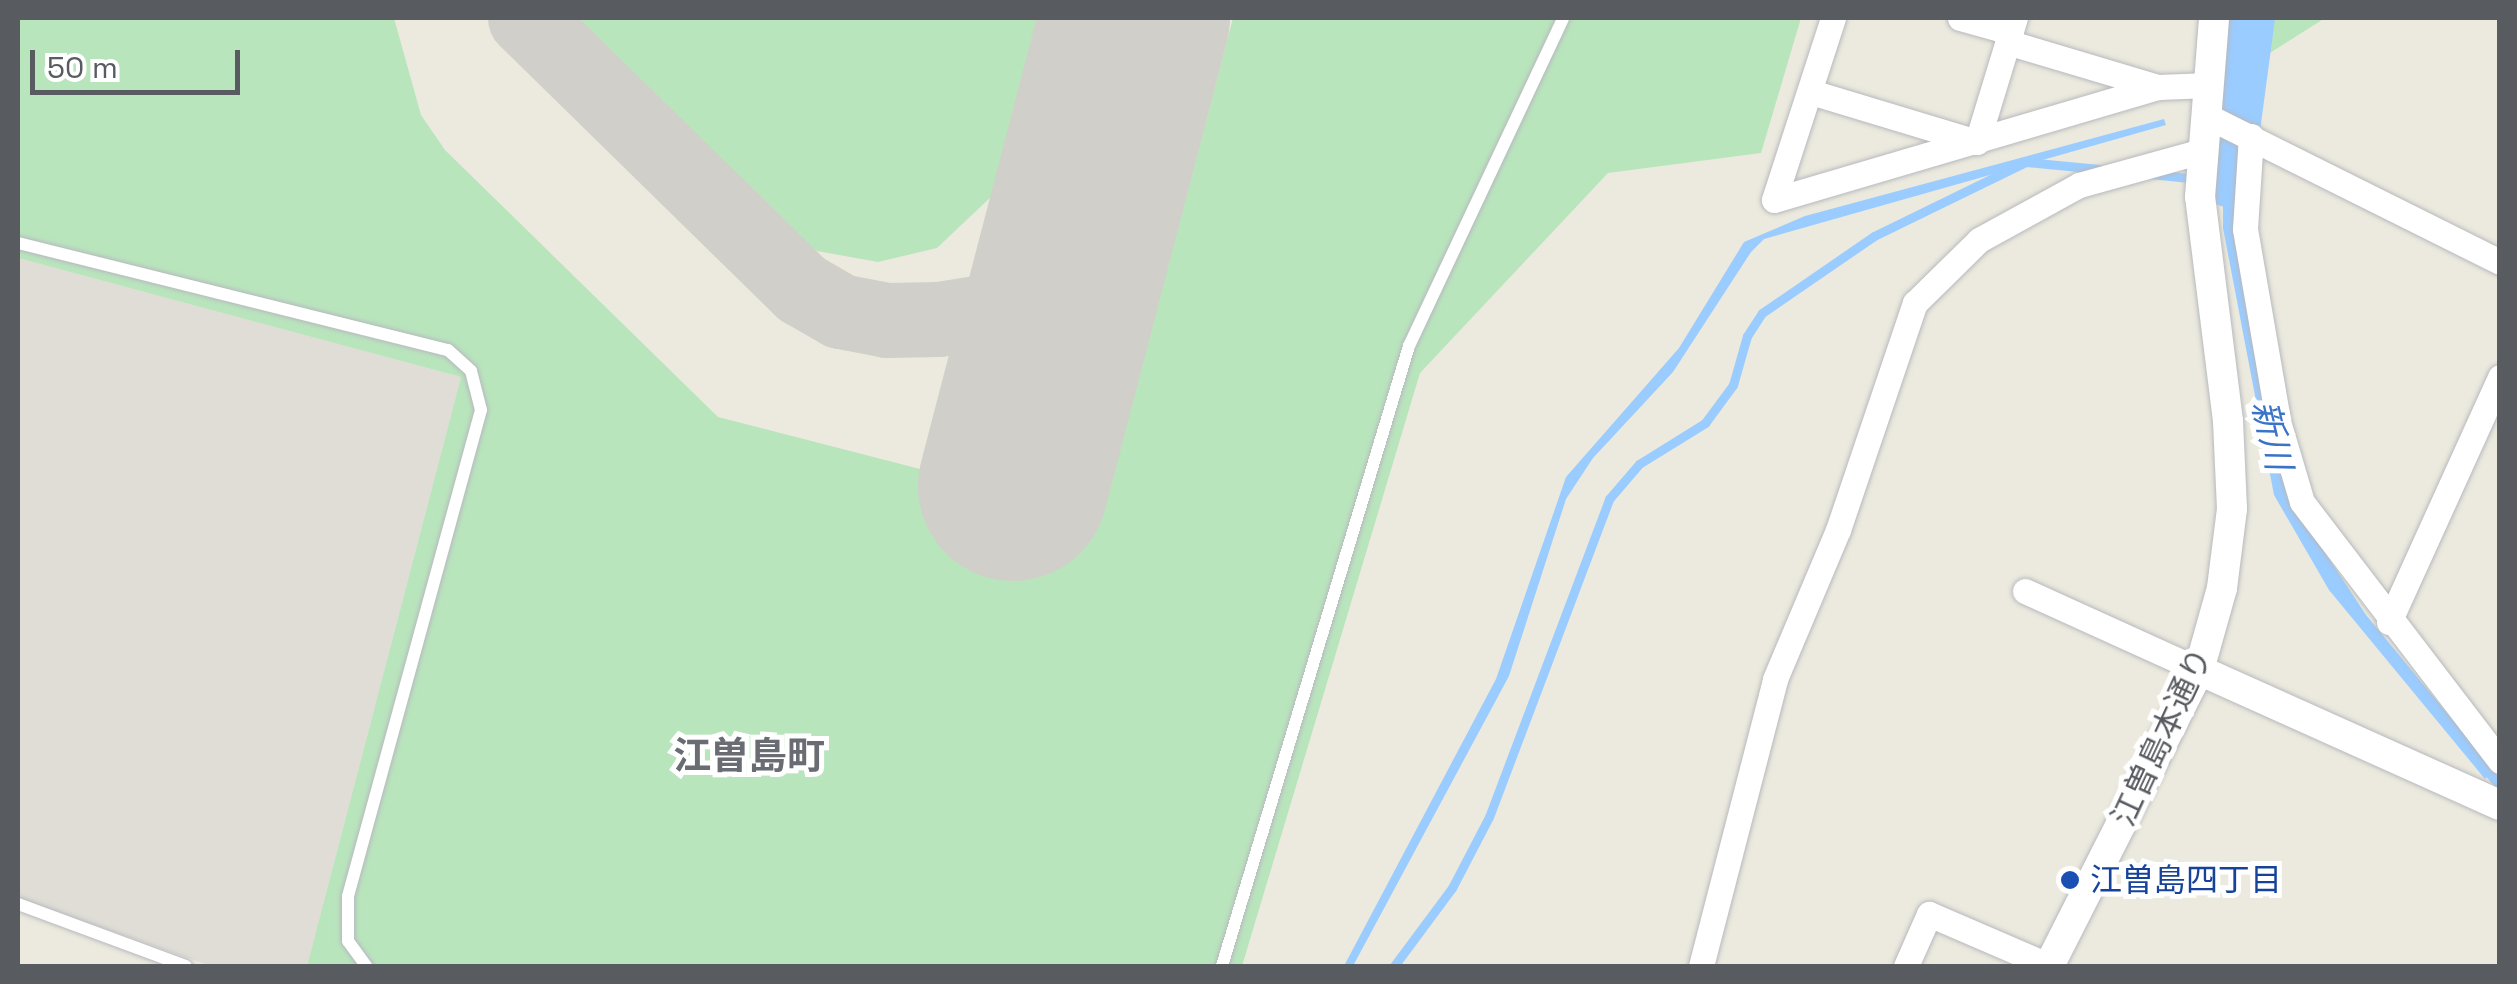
<!DOCTYPE html>
<meta charset="utf-8">
<style>
body{margin:0}
#map{position:relative;width:2517px;height:984px;overflow:hidden;background:#eceade;font-family:"Space Grotesk","Noto Sans JP",sans-serif}
div>[style]{position:absolute}
.industrial>*{inset:0;background:#dfddd6}
.green>*{inset:0;background:#b9e5bd}
.water>*{inset:0;background:#9bccff}
.stream>*{height:9px;margin:-4.5px;padding:0 4.5px;transform-origin:4.5px;border-radius:4.5px;background:#9bccff}
.river>*{height:50px;margin:-25px;padding:0 25px;transform-origin:25px;border-radius:25px;background:#9bccff}
.taxiway>*{height:75px;margin:-37.5px;padding:0 37.5px;transform-origin:37.5px;border-radius:37.5px;background:#d0cfc9}
.runway>*{height:190px;margin:-95px;padding:0 95px;transform-origin:95px;border-radius:95px;background:#d0cfc9}
.roads{filter:drop-shadow(0 0 2px #b7b9be) drop-shadow(0 0 2px #b7b9be)}
.service>*{height:12px;margin:-6px;padding:0 6px;transform-origin:6px;border-radius:6px;background:#fff}
.minor>*{height:25px;margin:-12.5px;padding:0 12.5px;transform-origin:12.5px;border-radius:12.5px;background:#fff}
.tertiary>*{height:30px;margin:-15px;padding:0 15px;transform-origin:15px;border-radius:15px;background:#fff}
.dots>*{width:28px;height:28px;translate:-50% -50%;box-sizing:border-box;border:5px solid #fff;border-radius:50%}
span{translate:-50% -50%;white-space:nowrap;text-align:center;line-height:1.15;-webkit-text-stroke:10px #fff;paint-order:stroke}
.street-label{font-size:32px;color:#585b60}
.transit-label{font-size:32px;color:#164399}
.left{translate:0 -50%;text-align:left}
.water-label{font-size:35px;color:#3b73c6;font-style:italic}
.quarter-label{font-size:38px;color:#696d73;font-weight:700}
.frame{position:absolute;inset:0;border:20px solid #585b60;pointer-events:none}
.scale{position:absolute;left:30px;top:50px;width:210px;height:45px;box-sizing:border-box;border:5px solid #585b60;border-top:0;padding-left:12px;font-size:30px;line-height:35px;white-space:nowrap;color:#585b60;-webkit-text-stroke:8px #fff;paint-order:stroke}
</style>
<div id="map">
<div class="industrial">
<div style="clip-path:polygon(18px 258px,461px 377px,307px 966px,211px 966px,18px 898px)"></div>
</div>
<div class="green">
<div style="clip-path:polygon(18px 18px,394px 18px,421px 115px,445px 150px,718px 417px,1102px 516px,1233px 18px,1801px 18px,1761px 153px,1608px 173px,1420px 373px,1242px 966px,307px 966px,461px 377px,18px 258px)"></div>
<div style="clip-path:polygon(575px 18px,1040px 18px,993px 195px,937px 248px,878px 262px,817px 251px,786px 228px)"></div>
<div style="clip-path:polygon(2234px 18px,2325px 18px,2227px 80px)"></div>
</div>
<div class="water">
<div style="clip-path:polygon(2236px 18px,2249px 18px,2239px 90px,2229px 88px)"></div>
<div style="clip-path:polygon(2164px 119px,2166px 125px,1764px 239px,1751px 252px,1673px 372px,1593px 458px,1566px 499px,1509px 676px,1353px 966px,1344px 966px,1496px 679px,1566px 477px,1679px 348px,1744px 242px,1805px 216px)"></div>
<div style="clip-path:polygon(2223px 174px,2235px 175px,2320px 545px,2366px 615px,2494px 770px,2485px 779px,2329px 590px,2274px 495px,2223px 228px)"></div>
</div>
<div class="stream">
<div style="left:2150px;top:174px;width:78px;rotate:5.9deg"></div>
<div style="left:2228px;top:182px;width:7px;rotate:82deg"></div>
<div style="left:2484px;top:767px;width:25px;rotate:50deg"></div>
<div style="left:1394px;top:966px;width:97px;rotate:-53.4deg"></div>
<div style="left:1452px;top:888px;width:80px;rotate:-62.5deg"></div>
<div style="left:1489px;top:817px;width:340px;rotate:-69.3deg"></div>
<div style="left:1609px;top:499px;width:46px;rotate:-49.4deg"></div>
<div style="left:1639px;top:464px;width:78px;rotate:-31.8deg"></div>
<div style="left:1705px;top:423px;width:47px;rotate:-53.6deg"></div>
<div style="left:1733px;top:385px;width:51px;rotate:-74.1deg"></div>
<div style="left:1747px;top:336px;width:27px;rotate:-57deg"></div>
<div style="left:1762px;top:313px;width:136px;rotate:-34.5deg"></div>
<div style="left:1874px;top:236px;width:169px;rotate:-26deg"></div>
<div style="left:2026px;top:162px;width:74px;rotate:5.4deg"></div>
</div>
<div class="river">
<div style="left:2228px;top:182px;width:165px;rotate:-82.4deg"></div>
</div>
<div class="taxiway">
<div style="left:525px;top:18px;width:388px;rotate:44.4deg"></div>
<div style="left:802px;top:289px;width:44px;rotate:30.1deg"></div>
<div style="left:840px;top:311px;width:48px;rotate:10.8deg"></div>
<div style="left:887px;top:320px;width:52px;rotate:-1.1deg"></div>
<div style="left:939px;top:319px;width:44px;rotate:-9.2deg"></div>
<div style="left:982px;top:312px;width:93px;rotate:-22.1deg"></div>
</div>
<div class="runway">
<div style="left:1013px;top:486px;width:484px;rotate:-75.4deg"></div>
</div>
<div class="roads">
<div class="service">
<div style="left:18px;top:243px;width:443px;rotate:14deg"></div>
<div style="left:448px;top:350px;width:31px;rotate:42deg"></div>
<div style="left:471px;top:371px;width:40px;rotate:75.6deg"></div>
<div style="left:481px;top:410px;width:504px;rotate:105.3deg"></div>
<div style="left:348px;top:896px;width:45px;rotate:90deg"></div>
<div style="left:348px;top:941px;width:31px;rotate:54deg"></div>
<div style="left:18px;top:904px;width:179px;rotate:20.3deg"></div>
<div style="left:1222px;top:966px;width:648px;rotate:-73.22deg"></div>
<div style="left:1409px;top:346px;width:362px;rotate:-64.8deg"></div>
</div>
<div class="minor">
<div style="left:1833px;top:18px;width:191px;rotate:108deg"></div>
<div style="left:1774px;top:200px;width:400px;rotate:-16.4deg"></div>
<div style="left:2158px;top:87px;width:51px;rotate:-2.2deg"></div>
<div style="left:1960px;top:18px;width:53px;rotate:15.4deg"></div>
<div style="left:2007px;top:42px;width:158px;rotate:16.6deg"></div>
<div style="left:1811px;top:92px;width:173px;rotate:16.8deg"></div>
<div style="left:1977px;top:142px;width:130px;rotate:-73deg"></div>
<div style="left:2207px;top:116px;width:327px;rotate:26.5deg"></div>
<div style="left:2251px;top:136px;width:93px;rotate:93.7deg"></div>
<div style="left:2245px;top:229px;width:195px;rotate:80.2deg"></div>
<div style="left:2278px;top:421px;width:84px;rotate:73.5deg"></div>
<div style="left:2302px;top:502px;width:326px;rotate:52.6deg"></div>
<div style="left:2025px;top:591px;width:191px;rotate:24.4deg"></div>
<div style="left:2389px;top:622px;width:269px;rotate:-65.6deg"></div>
<div style="left:1701px;top:966px;width:296px;rotate:-75.5deg"></div>
<div style="left:1775px;top:679px;width:162px;rotate:-67.1deg"></div>
<div style="left:1838px;top:530px;width:240px;rotate:-71.3deg"></div>
<div style="left:1915px;top:303px;width:90px;rotate:-44.5deg"></div>
<div style="left:1979px;top:240px;width:114px;rotate:-28.8deg"></div>
<div style="left:2079px;top:185px;width:128px;rotate:-15.5deg"></div>
<div style="left:1906px;top:966px;width:57px;rotate:-66.1deg"></div>
<div style="left:1929px;top:914px;width:132px;rotate:23.3deg"></div>
</div>
<div class="tertiary">
<div style="left:2199px;top:670px;width:330px;rotate:24.2deg"></div>
<div style="left:2049px;top:966px;width:332px;rotate:-63.1deg"></div>
<div style="left:2199px;top:670px;width:85px;rotate:-74.3deg"></div>
<div style="left:2222px;top:588px;width:80px;rotate:-82.8deg"></div>
<div style="left:2232px;top:509px;width:88px;rotate:-92.6deg"></div>
<div style="left:2228px;top:421px;width:226px;rotate:-97.1deg"></div>
<div style="left:2200px;top:197px;width:180px;rotate:-85.5deg"></div>
</div>
</div>
<div class="dots">
<div style="left:2070px;top:880px;background:#1a4fb4"></div>
</div>
<div class="street-label">
<span style="left:2162px;top:737px;rotate:-65deg">江曽島本通り</span>
</div>
<div class="transit-label">
<span class="left" style="left:2090px;top:880px">江曽島四丁目</span>
</div>
<div class="water-label">
<span style="left:2272px;top:435px;rotate:77deg">新川</span>
</div>
<div class="quarter-label">
<span style="left:749px;top:757px">江曽島町</span>
</div>
<div class="frame"></div>
<div class="scale">50 m</div>
</div>
